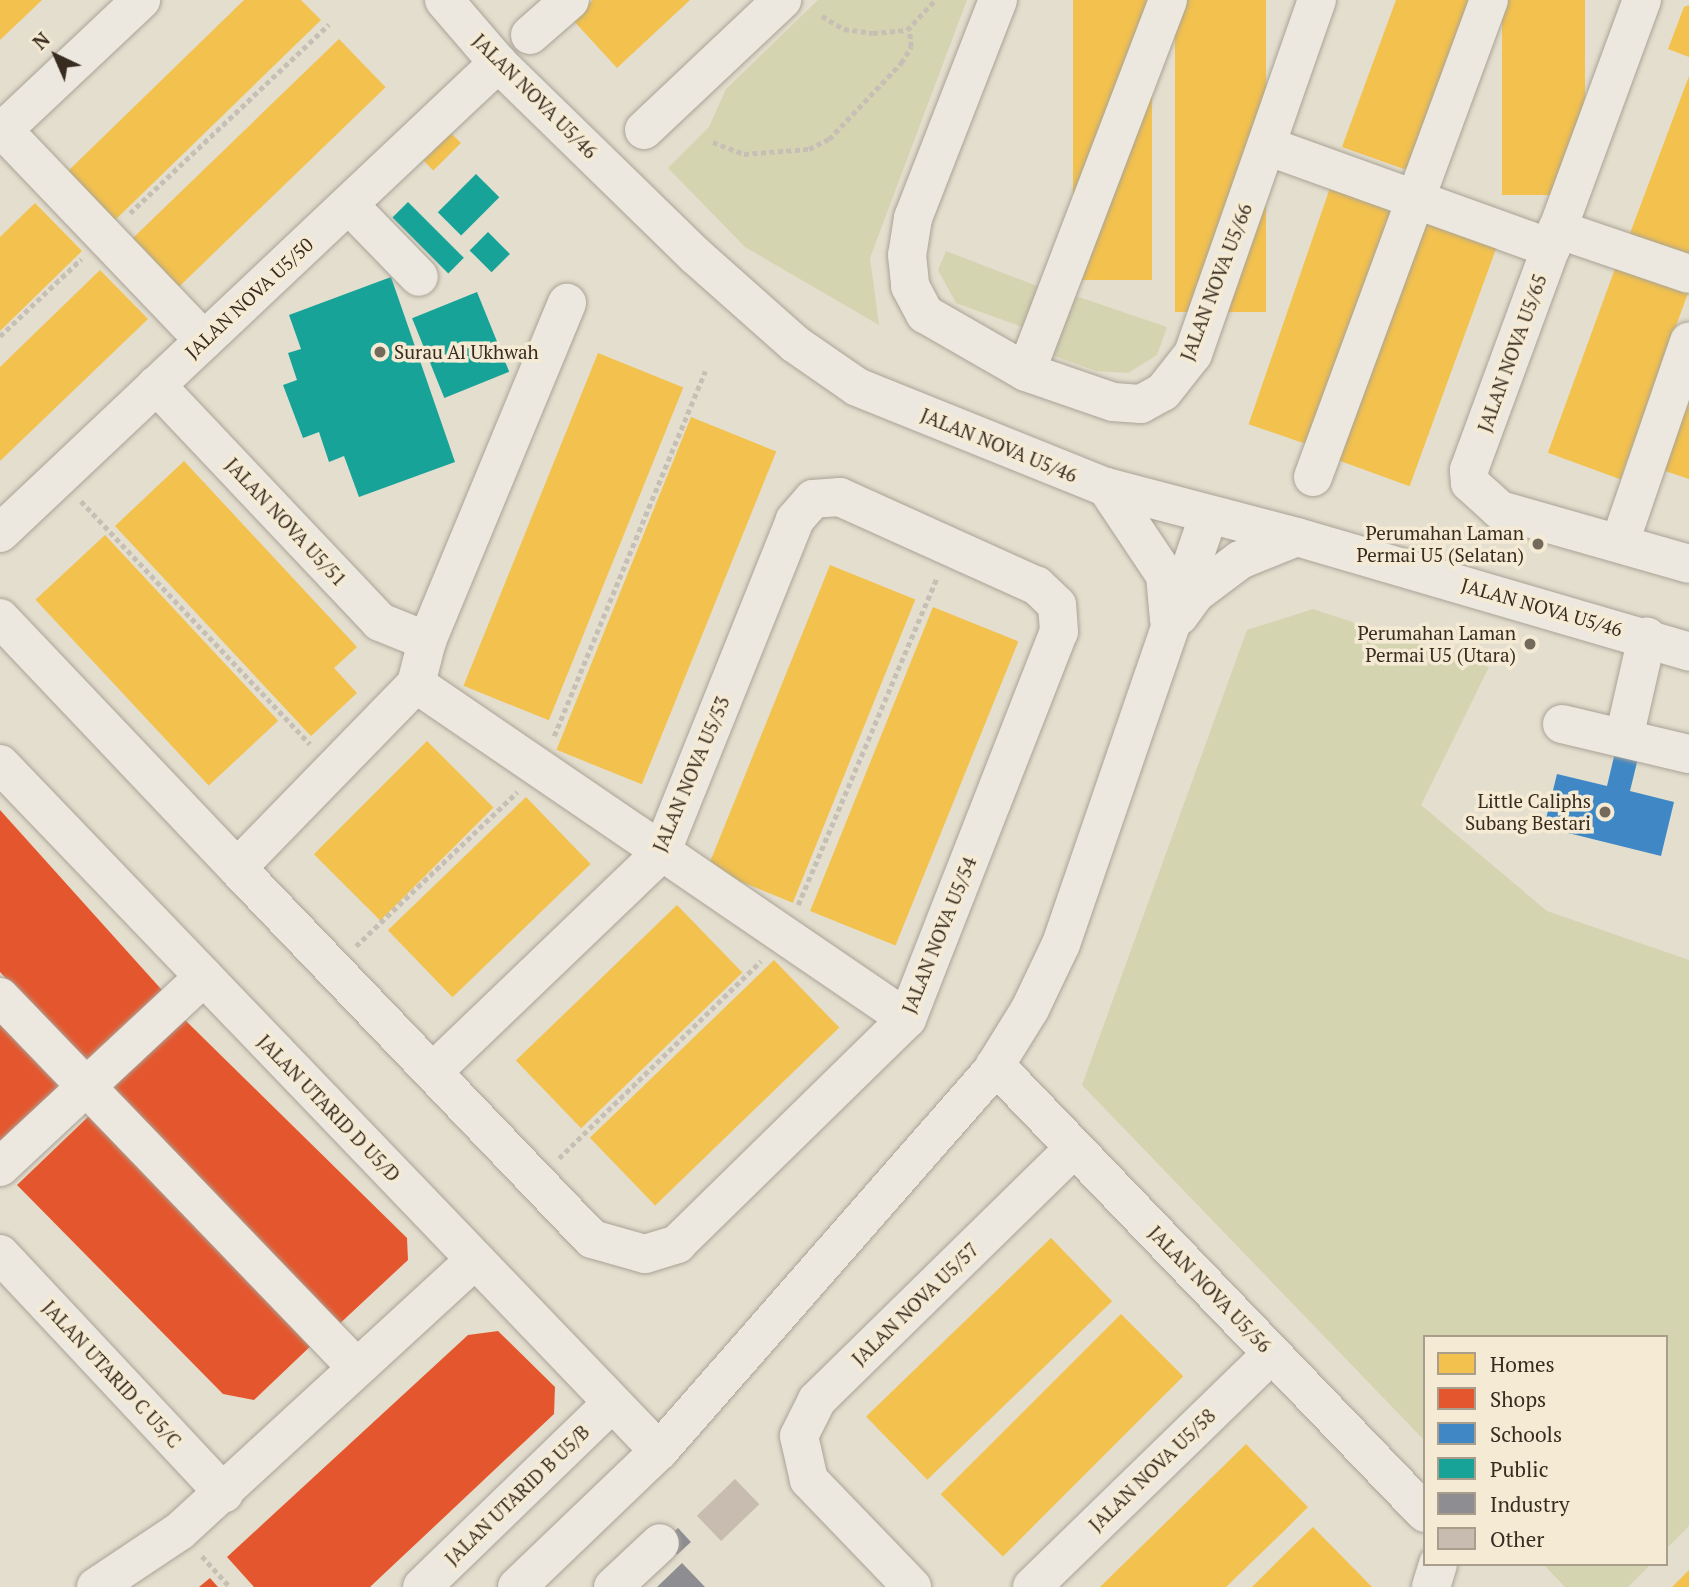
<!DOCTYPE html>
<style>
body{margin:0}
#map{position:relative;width:1689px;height:1587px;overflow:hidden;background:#e4dece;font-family:"PT Serif",serif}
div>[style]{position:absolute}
.green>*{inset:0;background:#d4d4b1}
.homes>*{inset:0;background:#f2c14e;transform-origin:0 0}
.shops>*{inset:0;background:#e4572e}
.schools>*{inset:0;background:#3f88c5}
.public>*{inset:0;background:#17a398;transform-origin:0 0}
.industry>*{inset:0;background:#8d8d92;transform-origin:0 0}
.building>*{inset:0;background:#c7bcaf;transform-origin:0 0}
.path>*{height:4.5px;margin-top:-2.25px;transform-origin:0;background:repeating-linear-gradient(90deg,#c5bfb6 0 5px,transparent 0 8.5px)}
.roads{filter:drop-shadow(0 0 2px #a9a397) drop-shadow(0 0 2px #a9a397)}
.minor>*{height:38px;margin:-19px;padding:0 19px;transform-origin:19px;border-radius:19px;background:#ece8df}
.dots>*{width:19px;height:19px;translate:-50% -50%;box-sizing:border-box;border:4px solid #f5ebd4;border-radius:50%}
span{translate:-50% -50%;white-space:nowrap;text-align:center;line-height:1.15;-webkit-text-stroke:7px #f5ebd4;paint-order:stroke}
.street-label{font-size:19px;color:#382b1f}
.poi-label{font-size:19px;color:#382b1f}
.left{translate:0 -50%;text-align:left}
.right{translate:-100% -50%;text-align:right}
.legend{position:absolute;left:1423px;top:1335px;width:245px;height:231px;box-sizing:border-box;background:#f5ebd4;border:2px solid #a99e8c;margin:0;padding:9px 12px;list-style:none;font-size:21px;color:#382b1f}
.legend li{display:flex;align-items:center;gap:14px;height:35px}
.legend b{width:35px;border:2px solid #a99e8c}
.north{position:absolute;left:21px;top:21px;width:70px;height:70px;-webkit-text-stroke:5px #f5ebd4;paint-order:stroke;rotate:316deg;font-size:19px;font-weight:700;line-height:28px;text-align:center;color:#382b1f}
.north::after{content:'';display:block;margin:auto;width:24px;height:32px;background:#382b1f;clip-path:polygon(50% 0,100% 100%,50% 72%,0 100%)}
</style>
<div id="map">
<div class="green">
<div style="clip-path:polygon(818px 0,967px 0,870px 258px,879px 325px,745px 247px,668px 168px,709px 127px,726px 89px)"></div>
<div style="clip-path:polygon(946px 251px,1045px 289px,1030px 330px,956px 303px,938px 270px)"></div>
<div style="clip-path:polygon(1067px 293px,1167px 327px,1157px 355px,1128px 373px,1096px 371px,1046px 353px)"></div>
<div style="clip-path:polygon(1313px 609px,1489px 667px,1421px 805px,1547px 911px,1689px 960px,1689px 1526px,1666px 1549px,1666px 1337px,1425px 1337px,1425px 1441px,1082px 1085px,1247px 630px)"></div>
<div style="clip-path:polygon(1543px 1564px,1651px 1564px,1628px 1587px,1565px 1587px)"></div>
</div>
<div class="homes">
<div style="clip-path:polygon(0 0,42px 0,0 40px)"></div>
<div style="clip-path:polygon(244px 0,301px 0,321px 20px,112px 223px,65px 174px)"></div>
<div style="clip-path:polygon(593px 0,690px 0,617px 68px,572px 19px)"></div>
<div style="left:1073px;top:0;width:79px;height:280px"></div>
<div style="left:1175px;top:0;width:91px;height:312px"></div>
<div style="clip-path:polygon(1396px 0,1478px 0,1415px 173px,1342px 147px)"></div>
<div style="left:1502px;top:0;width:83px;height:195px"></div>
<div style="clip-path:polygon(1689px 5px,1689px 57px,1668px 49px,1684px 7px)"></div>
<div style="left:339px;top:39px;width:67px;height:290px;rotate:46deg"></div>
<div style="clip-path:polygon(1689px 76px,1689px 267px,1626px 244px)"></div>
<div style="left:451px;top:133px;width:14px;height:39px;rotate:45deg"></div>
<div style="left:1331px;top:185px;width:69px;height:253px;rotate:19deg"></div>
<div style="clip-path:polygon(35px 203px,82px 251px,0 331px,0 237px)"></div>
<div style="left:1421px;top:218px;width:81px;height:256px;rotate:20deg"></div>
<div style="left:1617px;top:263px;width:77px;height:202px;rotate:20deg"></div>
<div style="clip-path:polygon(100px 270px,148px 319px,0 461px,0 367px)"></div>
<div style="left:598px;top:353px;width:92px;height:359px;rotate:22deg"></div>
<div style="clip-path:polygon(1689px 368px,1689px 479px,1653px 467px)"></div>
<div style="left:691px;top:417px;width:92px;height:359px;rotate:22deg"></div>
<div style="clip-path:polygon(184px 461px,357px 647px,334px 668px,357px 693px,311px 736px,115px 526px)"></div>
<div style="left:105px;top:535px;width:254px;height:95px;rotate:47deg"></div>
<div style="left:830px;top:565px;width:92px;height:327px;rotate:22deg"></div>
<div style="left:933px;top:607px;width:92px;height:328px;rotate:22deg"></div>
<div style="left:427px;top:741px;width:94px;height:160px;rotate:45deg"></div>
<div style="left:526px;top:797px;width:93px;height:192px;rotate:46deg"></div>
<div style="left:677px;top:905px;width:94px;height:224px;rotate:46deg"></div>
<div style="left:774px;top:960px;width:94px;height:256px;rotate:46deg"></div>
<div style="left:1051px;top:1238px;width:88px;height:257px;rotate:46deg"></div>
<div style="left:1121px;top:1314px;width:88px;height:255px;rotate:45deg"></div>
<div style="clip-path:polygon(1246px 1444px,1308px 1507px,1285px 1530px,1226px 1587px,1100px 1587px)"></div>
<div style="clip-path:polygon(1313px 1527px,1372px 1587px,1252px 1587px,1290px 1549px)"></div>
<div style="clip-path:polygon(1689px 1570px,1689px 1587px,1672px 1587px)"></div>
</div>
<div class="shops">
<div style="clip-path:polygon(0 810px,170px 999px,93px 1073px,0 972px)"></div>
<div style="clip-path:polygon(0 1014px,73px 1092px,0 1160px)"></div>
<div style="clip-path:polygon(185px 1020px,407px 1238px,408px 1260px,335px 1328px,106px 1094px)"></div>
<div style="clip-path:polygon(91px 1114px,317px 1340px,254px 1400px,223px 1394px,17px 1185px)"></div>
<div style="clip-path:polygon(498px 1331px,555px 1387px,554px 1414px,370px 1587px,254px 1587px,227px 1557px,468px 1335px)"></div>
<div style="clip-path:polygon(210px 1578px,218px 1587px,199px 1587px)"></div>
</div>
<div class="schools">
<div style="clip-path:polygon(1617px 744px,1640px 750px,1630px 791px,1674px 802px,1661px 856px,1544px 827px,1557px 774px,1607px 786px)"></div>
</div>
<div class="public">
<div style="left:476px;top:174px;width:33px;height:54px;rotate:45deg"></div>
<div style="left:408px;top:202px;width:79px;height:22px;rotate:45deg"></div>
<div style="left:488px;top:232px;width:31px;height:26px;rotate:45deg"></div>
<div style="clip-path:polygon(391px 277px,455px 462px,359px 497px,344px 456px,329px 462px,319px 432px,303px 438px,283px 385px,297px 380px,288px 353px,301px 349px,289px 315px)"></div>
<div style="left:477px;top:292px;width:86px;height:70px;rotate:68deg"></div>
</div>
<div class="industry">
<div style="left:678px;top:1528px;width:19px;height:19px;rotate:47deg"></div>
<div style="clip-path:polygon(682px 1563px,705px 1587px,657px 1587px)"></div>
</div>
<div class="building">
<div style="left:735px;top:1479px;width:35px;height:53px;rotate:46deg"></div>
</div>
<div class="path">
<div style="left:822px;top:16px;width:26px;rotate:31deg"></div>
<div style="left:844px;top:29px;width:29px;rotate:8deg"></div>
<div style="left:873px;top:33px;width:34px;rotate:-5deg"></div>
<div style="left:907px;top:30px;width:41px;rotate:-47deg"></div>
<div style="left:713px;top:142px;width:33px;rotate:21deg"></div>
<div style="left:744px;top:154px;width:65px;rotate:-4.4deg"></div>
<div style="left:809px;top:149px;width:22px;rotate:-27deg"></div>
<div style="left:829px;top:139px;width:105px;rotate:-46.5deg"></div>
<div style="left:901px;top:63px;width:19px;rotate:-58deg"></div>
<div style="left:911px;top:47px;width:20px;rotate:-96deg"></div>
<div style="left:130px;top:213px;width:274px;rotate:-43.5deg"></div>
<div style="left:0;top:336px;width:112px;rotate:-43.5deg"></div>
<div style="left:81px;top:501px;width:334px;rotate:46.7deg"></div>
<div style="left:554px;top:736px;width:395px;rotate:-67.5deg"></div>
<div style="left:798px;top:905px;width:355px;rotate:-67deg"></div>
<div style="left:356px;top:946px;width:223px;rotate:-43.7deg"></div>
<div style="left:559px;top:1158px;width:282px;rotate:-44.3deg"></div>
<div style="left:202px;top:1556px;width:42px;rotate:47.9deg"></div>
</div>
<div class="roads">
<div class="minor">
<div style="left:444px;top:0;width:83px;rotate:49.4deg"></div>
<div style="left:498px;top:63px;width:277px;rotate:44.3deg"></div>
<div style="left:696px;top:256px;width:132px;rotate:41.6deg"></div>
<div style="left:795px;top:344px;width:75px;rotate:34.7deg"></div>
<div style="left:857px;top:387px;width:268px;rotate:21.9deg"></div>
<div style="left:1106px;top:487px;width:197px;rotate:14.7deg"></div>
<div style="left:1297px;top:537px;width:409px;rotate:16.3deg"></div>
<div style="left:998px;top:0;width:234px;rotate:111.3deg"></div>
<div style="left:913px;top:218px;width:37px;rotate:99deg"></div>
<div style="left:907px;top:255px;width:31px;rotate:84deg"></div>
<div style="left:910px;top:286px;width:32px;rotate:62deg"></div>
<div style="left:925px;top:314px;width:116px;rotate:29.9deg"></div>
<div style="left:1026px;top:372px;width:92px;rotate:19deg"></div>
<div style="left:1113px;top:402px;width:28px;rotate:4deg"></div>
<div style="left:1141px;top:404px;width:25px;rotate:-29deg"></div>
<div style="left:1163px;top:392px;width:48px;rotate:-51.7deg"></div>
<div style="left:1193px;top:354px;width:375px;rotate:-70.7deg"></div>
<div style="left:1642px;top:0;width:501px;rotate:110.21deg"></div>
<div style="left:1469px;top:470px;width:13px;rotate:86deg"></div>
<div style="left:1470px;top:483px;width:40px;rotate:42deg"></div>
<div style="left:1500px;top:510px;width:197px;rotate:15.9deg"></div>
<div style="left:530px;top:35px;width:53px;rotate:-41.2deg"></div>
<div style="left:3px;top:130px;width:291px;rotate:46.3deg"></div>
<div style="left:644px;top:130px;width:190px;rotate:-43.3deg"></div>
<div style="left:0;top:133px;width:194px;rotate:-43.3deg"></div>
<div style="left:1267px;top:146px;width:302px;rotate:19.8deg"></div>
<div style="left:349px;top:205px;width:100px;rotate:45.8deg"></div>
<div style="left:1557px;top:229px;width:139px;rotate:18.8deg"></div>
<div style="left:1026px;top:372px;width:398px;rotate:-69.1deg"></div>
<div style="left:156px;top:385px;width:326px;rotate:46.6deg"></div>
<div style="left:380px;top:622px;width:51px;rotate:22deg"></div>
<div style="left:1313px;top:477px;width:508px;rotate:-69.75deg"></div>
<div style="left:1106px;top:487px;width:106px;rotate:56.2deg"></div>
<div style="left:1165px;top:575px;width:45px;rotate:84.9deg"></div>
<div style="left:0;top:533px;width:685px;rotate:-43.34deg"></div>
<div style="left:1620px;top:542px;width:212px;rotate:-71deg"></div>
<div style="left:1179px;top:616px;width:29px;rotate:-54deg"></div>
<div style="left:1196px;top:593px;width:55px;rotate:-36.9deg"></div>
<div style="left:1240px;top:560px;width:61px;rotate:-22deg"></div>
<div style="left:0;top:618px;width:344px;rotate:46.5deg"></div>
<div style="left:237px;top:868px;width:513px;rotate:46.26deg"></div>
<div style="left:592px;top:1239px;width:55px;rotate:15.8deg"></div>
<div style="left:645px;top:1254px;width:34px;rotate:-17deg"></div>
<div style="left:677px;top:1244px;width:322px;rotate:-44.4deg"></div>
<div style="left:907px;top:1019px;width:416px;rotate:-68.6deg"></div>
<div style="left:1059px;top:632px;width:27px;rotate:-94deg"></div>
<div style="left:1057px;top:605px;width:28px;rotate:-136deg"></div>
<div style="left:1037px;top:586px;width:216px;rotate:-155.7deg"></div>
<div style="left:840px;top:497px;width:27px;rotate:176deg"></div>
<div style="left:813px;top:499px;width:28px;rotate:131deg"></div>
<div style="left:795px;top:520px;width:359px;rotate:111.9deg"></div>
<div style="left:661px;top:853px;width:316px;rotate:136.2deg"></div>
<div style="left:416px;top:684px;width:594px;rotate:34.3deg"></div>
<div style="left:1562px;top:724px;width:130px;rotate:13.3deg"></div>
<div style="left:1624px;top:738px;width:104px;rotate:-77.2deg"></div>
<div style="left:0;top:764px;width:952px;rotate:46.19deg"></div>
<div style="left:237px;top:868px;width:257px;rotate:-45.8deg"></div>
<div style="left:416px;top:684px;width:44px;rotate:-75.7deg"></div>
<div style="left:427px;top:641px;width:366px;rotate:-67.5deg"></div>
<div style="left:0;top:997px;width:513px;rotate:46.1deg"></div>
<div style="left:995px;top:1065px;width:621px;rotate:46.17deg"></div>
<div style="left:0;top:1167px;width:279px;rotate:-43deg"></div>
<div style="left:0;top:1254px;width:328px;rotate:46.9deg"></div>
<div style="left:96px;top:1587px;width:101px;rotate:-33.7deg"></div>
<div style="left:180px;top:1531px;width:401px;rotate:-42.6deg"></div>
<div style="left:422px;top:1587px;width:264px;rotate:-44.1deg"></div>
<div style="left:517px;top:1587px;width:197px;rotate:-43.8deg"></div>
<div style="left:659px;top:1451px;width:504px;rotate:-48.78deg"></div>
<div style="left:991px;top:1072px;width:74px;rotate:-58.2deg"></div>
<div style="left:1030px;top:1009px;width:72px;rotate:-64.5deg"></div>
<div style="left:1061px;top:944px;width:452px;rotate:-71deg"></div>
<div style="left:613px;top:1587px;width:64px;rotate:-43.1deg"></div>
<div style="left:912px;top:1587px;width:149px;rotate:-133.9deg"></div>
<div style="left:809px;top:1480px;width:45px;rotate:-102.8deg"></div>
<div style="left:799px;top:1436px;width:40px;rotate:-63.4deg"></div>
<div style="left:817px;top:1400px;width:360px;rotate:-44.4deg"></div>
<div style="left:1032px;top:1587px;width:334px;rotate:-44.2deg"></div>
<div style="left:1431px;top:1587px;width:24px;rotate:-73deg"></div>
</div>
</div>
<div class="dots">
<div style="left:380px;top:352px;background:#746a5c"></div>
<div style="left:1538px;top:544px;background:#746a5c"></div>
<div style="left:1530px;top:644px;background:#746a5c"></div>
<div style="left:1605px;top:812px;background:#746a5c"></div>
</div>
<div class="street-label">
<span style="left:535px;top:96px;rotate:45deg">JALAN NOVA U5/46</span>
<span style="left:1216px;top:282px;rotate:-69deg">JALAN NOVA U5/66</span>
<span style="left:249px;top:298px;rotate:-43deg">JALAN NOVA U5/50</span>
<span style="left:1512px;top:353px;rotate:-70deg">JALAN NOVA U5/65</span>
<span style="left:999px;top:445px;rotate:22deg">JALAN NOVA U5/46</span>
<span style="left:286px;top:522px;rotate:47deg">JALAN NOVA U5/51</span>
<span style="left:1542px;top:607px;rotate:16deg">JALAN NOVA U5/46</span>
<span style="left:691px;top:774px;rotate:-67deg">JALAN NOVA U5/53</span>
<span style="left:939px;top:935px;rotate:-68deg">JALAN NOVA U5/54</span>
<span style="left:329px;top:1108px;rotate:46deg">JALAN UTARID D U5/D</span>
<span style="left:1210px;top:1289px;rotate:46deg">JALAN NOVA U5/56</span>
<span style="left:915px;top:1304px;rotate:-44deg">JALAN NOVA U5/57</span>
<span style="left:112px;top:1374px;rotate:47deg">JALAN UTARID C U5/C</span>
<span style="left:1152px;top:1470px;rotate:-44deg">JALAN NOVA U5/58</span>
<span style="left:517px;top:1495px;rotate:-44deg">JALAN UTARID B U5/B</span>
</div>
<div class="poi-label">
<span class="left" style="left:394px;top:352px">Surau Al Ukhwah</span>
<span class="right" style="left:1524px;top:544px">Perumahan Laman<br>Permai U5 (Selatan)</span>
<span class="right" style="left:1516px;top:644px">Perumahan Laman<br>Permai U5 (Utara)</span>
<span class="right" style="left:1591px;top:812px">Little Caliphs<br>Subang Bestari</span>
</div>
<ul class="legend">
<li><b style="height:19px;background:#f2c14e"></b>Homes</li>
<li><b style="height:19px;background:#e4572e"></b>Shops</li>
<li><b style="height:19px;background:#3f88c5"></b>Schools</li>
<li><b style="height:19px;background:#17a398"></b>Public</li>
<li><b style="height:19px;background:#8d8d92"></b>Industry</li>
<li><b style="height:19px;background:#c7bcaf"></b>Other</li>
</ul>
<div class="north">N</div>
</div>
